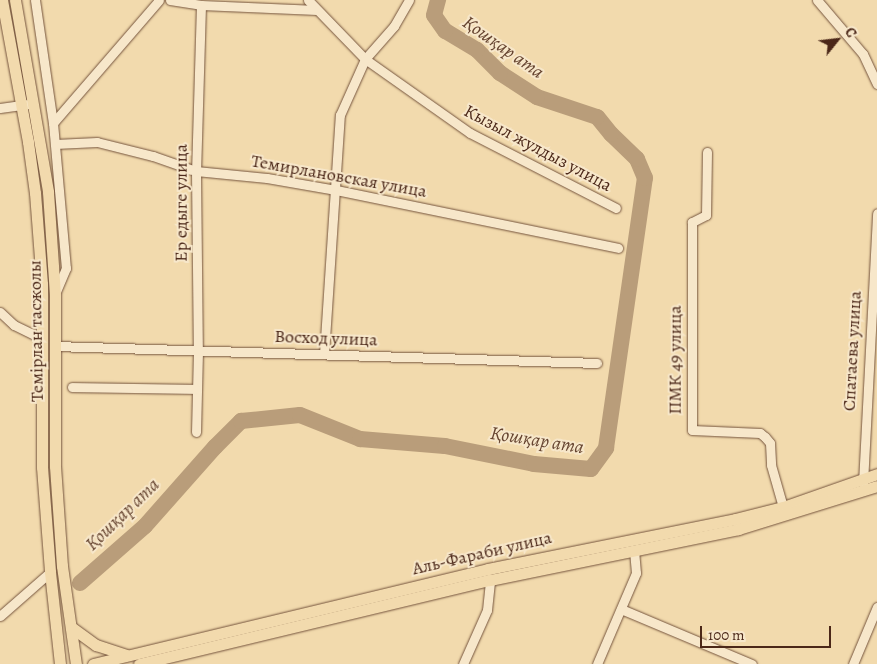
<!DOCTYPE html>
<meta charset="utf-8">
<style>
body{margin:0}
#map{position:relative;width:877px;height:664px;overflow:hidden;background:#f2daad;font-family:Alegreya,serif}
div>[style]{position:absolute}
.river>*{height:16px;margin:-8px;padding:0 8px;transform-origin:8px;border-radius:8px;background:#b99d7a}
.roads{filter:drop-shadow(0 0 1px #75543d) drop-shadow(0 0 1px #75543d)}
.minor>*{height:9px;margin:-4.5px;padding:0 4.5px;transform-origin:4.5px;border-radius:4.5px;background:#f7e7ca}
.major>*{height:11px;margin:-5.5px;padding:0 5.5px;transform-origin:5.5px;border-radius:5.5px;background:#f2daad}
span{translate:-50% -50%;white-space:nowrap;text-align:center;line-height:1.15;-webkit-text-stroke:4px #f7e7ca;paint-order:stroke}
.street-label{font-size:18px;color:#4b2718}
.water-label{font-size:19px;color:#664430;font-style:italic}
.north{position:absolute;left:812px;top:15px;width:50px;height:50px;-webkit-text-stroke:4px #f7e7ca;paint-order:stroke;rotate:61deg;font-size:14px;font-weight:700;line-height:20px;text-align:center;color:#4b2718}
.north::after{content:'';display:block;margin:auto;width:18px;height:22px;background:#4b2718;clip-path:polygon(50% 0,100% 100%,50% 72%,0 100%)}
.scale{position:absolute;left:700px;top:626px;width:131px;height:22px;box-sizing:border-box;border:2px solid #4b2718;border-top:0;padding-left:6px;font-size:15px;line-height:18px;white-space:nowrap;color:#4b2718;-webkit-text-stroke:4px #f7e7ca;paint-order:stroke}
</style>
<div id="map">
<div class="river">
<div style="left:80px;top:583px;width:86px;rotate:-41.2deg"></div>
<div style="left:145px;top:526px;width:106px;rotate:-48.5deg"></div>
<div style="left:215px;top:447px;width:37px;rotate:-45deg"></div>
<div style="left:241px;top:421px;width:59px;rotate:-5.8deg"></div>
<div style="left:300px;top:415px;width:65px;rotate:21.8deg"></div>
<div style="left:360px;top:439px;width:85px;rotate:4.7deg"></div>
<div style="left:445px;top:446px;width:91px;rotate:11.4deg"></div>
<div style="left:534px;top:464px;width:57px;rotate:5deg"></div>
<div style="left:591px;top:469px;width:26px;rotate:-54deg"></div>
<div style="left:606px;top:448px;width:273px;rotate:-81.8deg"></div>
<div style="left:645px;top:178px;width:21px;rotate:-113deg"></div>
<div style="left:637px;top:159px;width:36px;rotate:-136deg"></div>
<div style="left:611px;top:134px;width:22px;rotate:-129deg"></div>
<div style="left:597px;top:117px;width:63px;rotate:-161.6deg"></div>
<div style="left:537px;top:97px;width:44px;rotate:-147deg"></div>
<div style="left:500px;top:73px;width:33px;rotate:-135deg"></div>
<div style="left:477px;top:50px;width:37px;rotate:-149deg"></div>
<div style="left:445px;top:31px;width:19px;rotate:-125deg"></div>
<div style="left:434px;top:15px;width:16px;rotate:-75deg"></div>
</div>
<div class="roads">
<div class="minor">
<div style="left:35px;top:0;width:124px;rotate:81.7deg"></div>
<div style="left:53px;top:123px;width:146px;rotate:84.9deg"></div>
<div style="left:66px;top:268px;width:26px;rotate:113deg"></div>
<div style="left:170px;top:0;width:31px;rotate:9deg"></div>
<div style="left:201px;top:5px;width:166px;rotate:91.7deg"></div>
<div style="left:196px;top:171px;width:180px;rotate:89.4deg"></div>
<div style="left:198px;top:351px;width:81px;rotate:91.4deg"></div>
<div style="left:308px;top:0;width:82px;rotate:46deg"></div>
<div style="left:365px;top:59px;width:128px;rotate:35.2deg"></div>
<div style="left:470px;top:133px;width:164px;rotate:27.2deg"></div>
<div style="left:817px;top:0;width:71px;rotate:49.6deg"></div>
<div style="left:863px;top:54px;width:33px;rotate:65deg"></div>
<div style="left:201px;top:5px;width:116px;rotate:2.5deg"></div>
<div style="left:0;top:108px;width:27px;rotate:-8deg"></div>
<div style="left:53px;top:123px;width:162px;rotate:-49.2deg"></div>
<div style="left:55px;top:144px;width:42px;rotate:-2.7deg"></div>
<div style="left:97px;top:142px;width:58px;rotate:14deg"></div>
<div style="left:153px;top:156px;width:46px;rotate:19.2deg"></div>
<div style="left:196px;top:171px;width:71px;rotate:5.6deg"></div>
<div style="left:267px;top:178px;width:70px;rotate:9.9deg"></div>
<div style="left:336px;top:190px;width:288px;rotate:11.6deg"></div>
<div style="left:707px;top:152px;width:63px;rotate:90.9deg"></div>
<div style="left:706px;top:215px;width:16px;rotate:153deg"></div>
<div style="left:692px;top:222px;width:208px;rotate:90deg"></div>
<div style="left:692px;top:430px;width:68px;rotate:2.5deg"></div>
<div style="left:760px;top:433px;width:6px;rotate:39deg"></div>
<div style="left:765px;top:437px;width:8px;rotate:50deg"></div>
<div style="left:770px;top:443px;width:22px;rotate:87deg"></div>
<div style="left:771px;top:465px;width:44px;rotate:74.1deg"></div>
<div style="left:0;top:312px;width:19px;rotate:43deg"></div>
<div style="left:14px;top:325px;width:30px;rotate:26deg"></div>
<div style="left:54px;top:346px;width:543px;rotate:1.79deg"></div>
<div style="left:324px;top:354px;width:240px;rotate:-86.2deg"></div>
<div style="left:340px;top:115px;width:61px;rotate:-65.9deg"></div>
<div style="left:365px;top:59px;width:44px;rotate:-48.7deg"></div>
<div style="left:394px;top:26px;width:30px;rotate:-60deg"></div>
<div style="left:72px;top:387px;width:124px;rotate:0.9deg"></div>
<div style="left:863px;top:483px;width:270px;rotate:-87deg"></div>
<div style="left:621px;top:609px;width:142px;rotate:22.8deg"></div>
<div style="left:0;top:616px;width:67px;rotate:-41.3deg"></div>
<div style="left:463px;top:664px;width:59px;rotate:-66deg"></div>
<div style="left:487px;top:610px;width:30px;rotate:-84deg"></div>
<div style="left:597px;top:664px;width:99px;rotate:-66.8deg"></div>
<div style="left:636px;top:573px;width:23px;rotate:-95deg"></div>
<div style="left:853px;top:664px;width:62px;rotate:-67.2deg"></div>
</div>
<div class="major">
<div style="left:2px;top:0;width:144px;rotate:79.6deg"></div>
<div style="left:28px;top:142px;width:51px;rotate:82.2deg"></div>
<div style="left:35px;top:193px;width:91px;rotate:85.6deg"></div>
<div style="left:42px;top:284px;width:183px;rotate:90deg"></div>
<div style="left:42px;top:467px;width:105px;rotate:85.6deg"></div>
<div style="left:50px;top:572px;width:93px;rotate:83.8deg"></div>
<div style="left:15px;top:0;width:195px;rotate:80.2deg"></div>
<div style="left:48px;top:192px;width:103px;rotate:86.1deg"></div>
<div style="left:55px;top:295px;width:171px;rotate:90deg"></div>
<div style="left:55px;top:466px;width:100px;rotate:86deg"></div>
<div style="left:62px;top:566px;width:99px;rotate:81.9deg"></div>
<div style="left:71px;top:627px;width:31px;rotate:36deg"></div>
<div style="left:96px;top:645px;width:32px;rotate:18deg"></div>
<div style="left:93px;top:664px;width:406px;rotate:-13.5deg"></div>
<div style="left:488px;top:569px;width:252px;rotate:-11.4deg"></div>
<div style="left:735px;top:519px;width:49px;rotate:-14deg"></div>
<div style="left:783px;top:507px;width:100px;rotate:-19.3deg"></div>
<div style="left:139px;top:664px;width:361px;rotate:-13.5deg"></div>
<div style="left:490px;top:580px;width:253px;rotate:-11.6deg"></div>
<div style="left:738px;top:529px;width:145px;rotate:-17.2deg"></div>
</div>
</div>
<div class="street-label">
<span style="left:538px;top:148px;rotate:28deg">Кызыл жулдыз улица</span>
<span style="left:339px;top:176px;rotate:10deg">Темирлановская улица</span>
<span style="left:181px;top:203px;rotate:-90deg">Ер едыге улица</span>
<span style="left:36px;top:331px;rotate:-91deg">Темірлан тасжолы</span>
<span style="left:326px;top:338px;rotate:2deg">Восход улица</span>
<span style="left:852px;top:351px;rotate:-87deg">Спатаева улица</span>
<span style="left:675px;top:360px;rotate:-90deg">ПМК 49 улица</span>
<span style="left:482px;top:553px;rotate:-13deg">Аль-Фараби улица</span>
</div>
<div class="water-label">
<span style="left:503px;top:48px;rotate:35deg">Қошқар ата</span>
<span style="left:537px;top:441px;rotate:9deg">Қошқар ата</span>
<span style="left:123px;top:515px;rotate:-44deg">Қошқар ата</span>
</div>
<div class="north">С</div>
<div class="scale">100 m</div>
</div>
